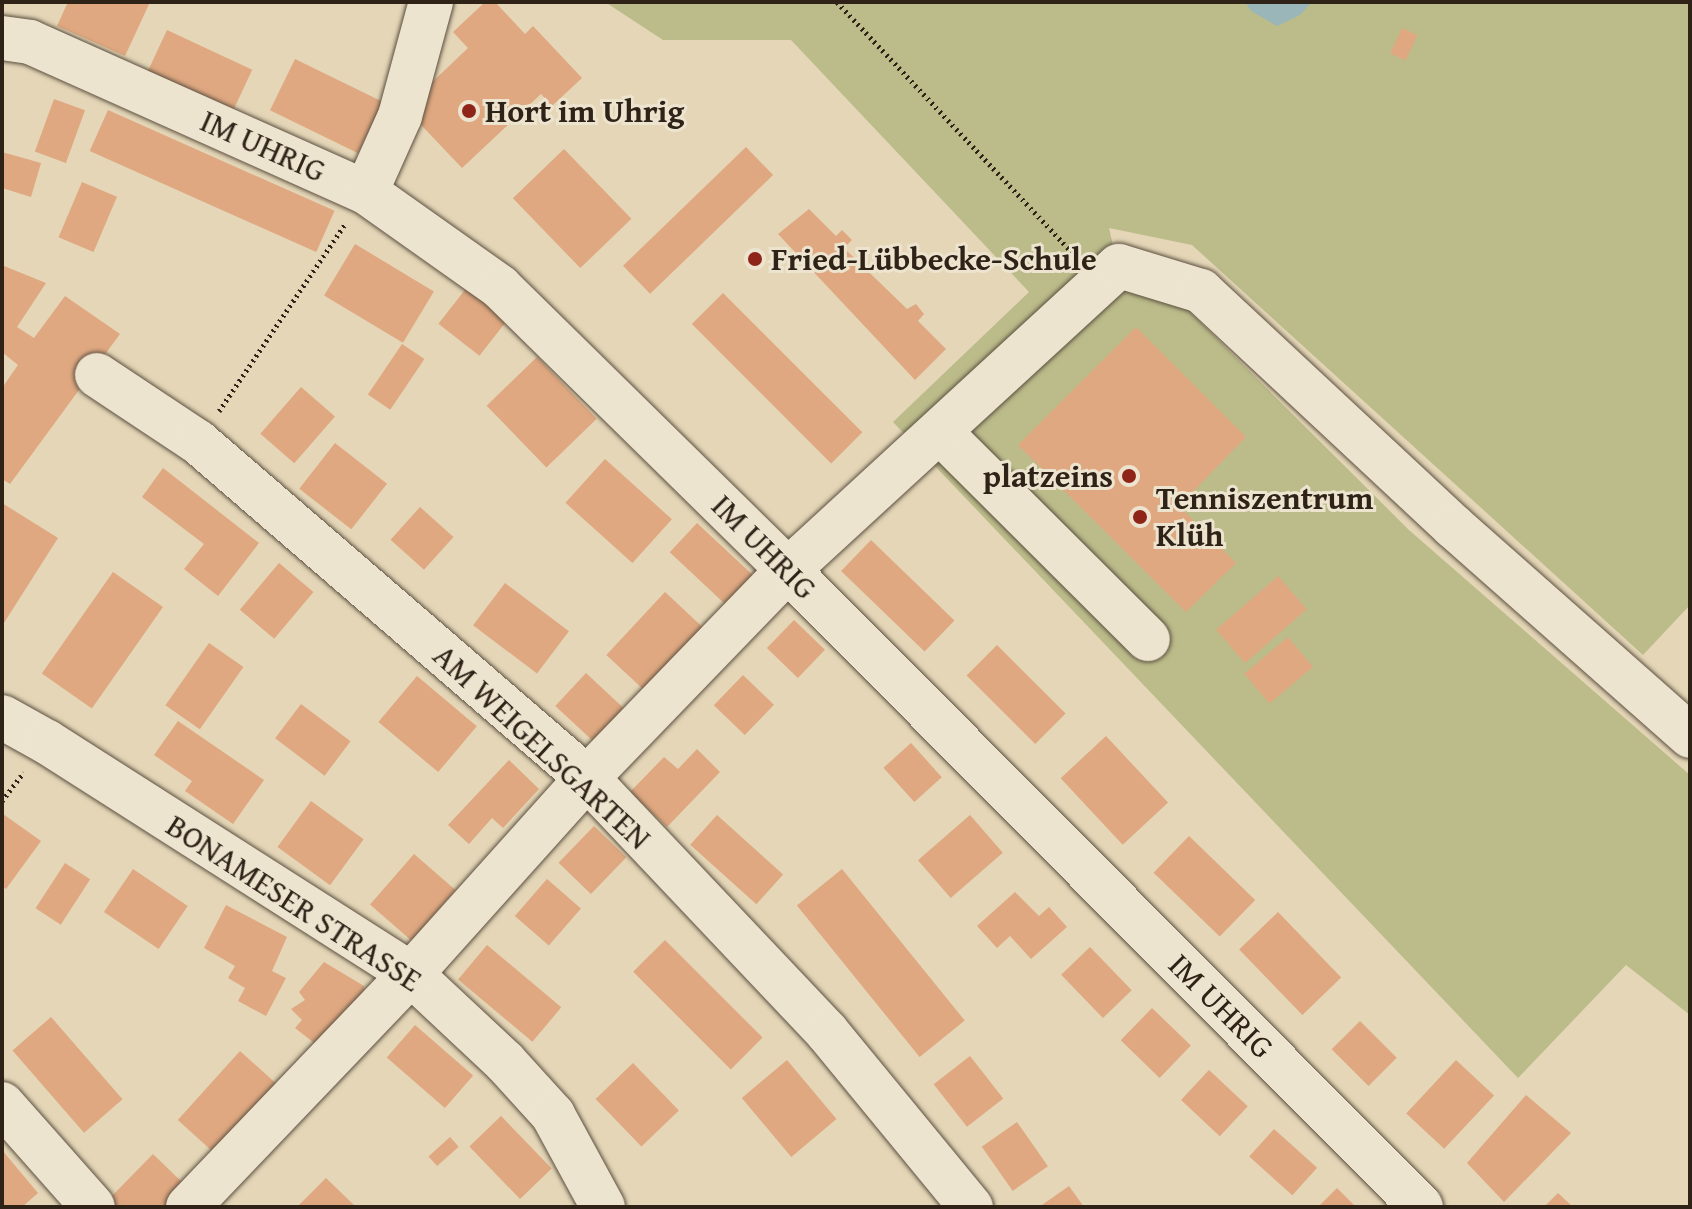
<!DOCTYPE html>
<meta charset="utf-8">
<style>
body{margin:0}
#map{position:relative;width:1692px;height:1209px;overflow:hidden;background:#e4d6b7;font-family:"Gentium Book Plus",serif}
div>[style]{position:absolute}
.green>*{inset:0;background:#bbbc8a}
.water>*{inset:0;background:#9ab6b9}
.building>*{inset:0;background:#dfa881;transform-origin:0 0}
.path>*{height:5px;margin-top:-2.5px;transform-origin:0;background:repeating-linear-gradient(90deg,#2f2318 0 2px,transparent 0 6px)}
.roads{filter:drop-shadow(0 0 2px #5c5040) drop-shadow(0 0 2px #5c5040)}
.minor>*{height:44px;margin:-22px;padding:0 22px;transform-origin:22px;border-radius:22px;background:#ede4d0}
.dots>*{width:22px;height:22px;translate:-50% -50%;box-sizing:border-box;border:4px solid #ede4d0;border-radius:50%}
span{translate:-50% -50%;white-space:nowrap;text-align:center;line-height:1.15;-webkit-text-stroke:6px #ede4d0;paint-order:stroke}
.poi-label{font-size:32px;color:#2f2318;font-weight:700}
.left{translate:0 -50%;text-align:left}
.right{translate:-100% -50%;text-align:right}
.street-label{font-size:32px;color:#2f2318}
.frame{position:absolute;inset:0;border:4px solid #2f2318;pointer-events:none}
</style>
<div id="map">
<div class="green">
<div style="clip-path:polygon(605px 2px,1690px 2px,1690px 605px,1643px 655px,1192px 245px,1109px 228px,1121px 281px,1188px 310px,1409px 530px,1690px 775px,1690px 1015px,1626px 965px,1518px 1078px,893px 422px,1029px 292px,791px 40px,663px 40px)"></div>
</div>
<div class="water">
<div style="clip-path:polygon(1245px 2px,1312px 2px,1300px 15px,1277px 26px,1251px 11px)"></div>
</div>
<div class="building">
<div style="clip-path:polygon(68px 2px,150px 2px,125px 56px,57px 26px)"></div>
<div style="clip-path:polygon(485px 2px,495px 2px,525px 34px,533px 26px,582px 78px,552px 106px,541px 94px,462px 168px,405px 108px,468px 48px,453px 32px)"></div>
<div style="left:1402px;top:28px;width:17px;height:28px;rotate:25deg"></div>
<div style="left:167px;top:30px;width:94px;height:46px;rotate:25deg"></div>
<div style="left:295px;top:59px;width:98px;height:57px;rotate:26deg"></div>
<div style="left:54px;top:99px;width:33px;height:56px;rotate:20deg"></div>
<div style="left:108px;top:110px;width:248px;height:45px;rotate:24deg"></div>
<div style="left:746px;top:147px;width:39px;height:171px;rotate:46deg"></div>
<div style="left:564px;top:149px;width:97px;height:71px;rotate:46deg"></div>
<div style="clip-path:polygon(2px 152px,41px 163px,31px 197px,2px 188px)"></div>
<div style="left:82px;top:182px;width:38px;height:60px;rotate:23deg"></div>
<div style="clip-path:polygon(809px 209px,836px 236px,842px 230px,852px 240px,844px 248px,907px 309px,916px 304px,924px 314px,918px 321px,946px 349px,915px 380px,778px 234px)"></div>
<div style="left:355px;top:244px;width:92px;height:60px;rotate:31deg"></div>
<div style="clip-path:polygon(4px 266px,46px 283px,17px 327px,34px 338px,65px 296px,120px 334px,10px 484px,2px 479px,2px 388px,18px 365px,2px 352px)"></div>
<div style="left:468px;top:286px;width:52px;height:48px;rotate:38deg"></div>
<div style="left:723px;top:293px;width:197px;height:44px;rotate:45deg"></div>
<div style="clip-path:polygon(1136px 327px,1246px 437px,1179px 506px,1236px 563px,1186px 612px,1018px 445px)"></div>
<div style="left:402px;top:344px;width:27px;height:61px;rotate:34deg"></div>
<div style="left:537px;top:357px;width:86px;height:70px;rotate:46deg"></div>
<div style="left:301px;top:387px;width:45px;height:62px;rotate:41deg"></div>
<div style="left:335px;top:443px;width:66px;height:58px;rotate:38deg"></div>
<div style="left:605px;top:459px;width:90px;height:59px;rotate:42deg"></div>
<div style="clip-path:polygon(163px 468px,259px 543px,218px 596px,184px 569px,204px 544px,142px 497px)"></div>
<div style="clip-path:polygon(2px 503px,58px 538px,2px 626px)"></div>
<div style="left:420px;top:507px;width:45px;height:44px;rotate:42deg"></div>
<div style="left:697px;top:523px;width:79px;height:40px;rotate:43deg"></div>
<div style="left:871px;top:540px;width:116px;height:43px;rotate:44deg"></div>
<div style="left:279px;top:563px;width:45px;height:61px;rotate:40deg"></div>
<div style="left:113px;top:572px;width:61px;height:124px;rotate:35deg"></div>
<div style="left:1278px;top:576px;width:44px;height:82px;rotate:49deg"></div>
<div style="left:505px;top:583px;width:80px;height:53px;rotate:37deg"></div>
<div style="left:665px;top:592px;width:53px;height:86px;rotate:43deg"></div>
<div style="left:794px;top:620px;width:43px;height:39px;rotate:44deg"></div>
<div style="left:1288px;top:637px;width:39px;height:57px;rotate:50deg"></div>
<div style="left:209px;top:643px;width:42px;height:76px;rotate:35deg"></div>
<div style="left:997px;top:645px;width:97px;height:43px;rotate:45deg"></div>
<div style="left:586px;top:673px;width:56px;height:45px;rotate:43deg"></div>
<div style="left:743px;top:675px;width:43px;height:42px;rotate:44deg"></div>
<div style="left:417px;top:676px;width:78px;height:60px;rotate:40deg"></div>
<div style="left:301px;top:704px;width:62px;height:43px;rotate:37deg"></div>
<div style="clip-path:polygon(178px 721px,264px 780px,233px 824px,185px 791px,192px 781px,154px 755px)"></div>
<div style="left:1106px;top:736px;width:91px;height:62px;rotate:47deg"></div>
<div style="left:911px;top:743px;width:46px;height:37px;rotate:48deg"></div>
<div style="clip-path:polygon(697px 749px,720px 772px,667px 827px,630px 792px,664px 757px,678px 769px)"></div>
<div style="clip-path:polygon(509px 760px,539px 789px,503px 828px,492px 818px,469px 844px,448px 825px)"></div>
<div style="left:311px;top:801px;width:65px;height:57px;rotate:36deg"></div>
<div style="clip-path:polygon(3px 814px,41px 841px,6px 889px,2px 886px)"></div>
<div style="left:717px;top:815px;width:89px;height:40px;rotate:42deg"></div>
<div style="left:970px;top:815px;width:50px;height:69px;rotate:49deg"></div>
<div style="left:594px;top:826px;width:45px;height:51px;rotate:44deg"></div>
<div style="left:1189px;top:836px;width:92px;height:51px;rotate:44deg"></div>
<div style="left:414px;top:854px;width:55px;height:67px;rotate:41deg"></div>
<div style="left:65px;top:863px;width:30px;height:54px;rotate:33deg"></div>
<div style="left:133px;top:869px;width:66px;height:52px;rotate:34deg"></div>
<div style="left:842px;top:869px;width:195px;height:58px;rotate:51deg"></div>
<div style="left:547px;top:879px;width:45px;height:49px;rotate:41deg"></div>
<div style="clip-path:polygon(1015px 892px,1039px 916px,1049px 907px,1067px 927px,1031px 959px,1010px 936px,997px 948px,977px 926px)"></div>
<div style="clip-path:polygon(226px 905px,287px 937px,272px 971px,286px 978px,266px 1016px,238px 1001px,245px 988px,228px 978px,235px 966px,204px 948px)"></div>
<div style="left:1278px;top:912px;width:91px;height:54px;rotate:46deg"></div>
<div style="left:665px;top:940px;width:138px;height:45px;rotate:45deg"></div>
<div style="left:487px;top:945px;width:97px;height:45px;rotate:40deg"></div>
<div style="left:1090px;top:947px;width:60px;height:40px;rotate:46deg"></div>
<div style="clip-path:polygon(324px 962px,364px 986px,365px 1006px,318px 1046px,295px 1028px,302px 1020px,291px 1009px,305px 1000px,299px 992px)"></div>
<div style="left:1152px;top:1008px;width:54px;height:45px;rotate:44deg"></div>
<div style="left:51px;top:1017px;width:109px;height:51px;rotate:49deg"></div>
<div style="left:1360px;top:1021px;width:52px;height:40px;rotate:45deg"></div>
<div style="left:415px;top:1025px;width:77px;height:43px;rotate:41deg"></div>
<div style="left:240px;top:1051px;width:57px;height:93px;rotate:42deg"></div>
<div style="left:970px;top:1056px;width:54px;height:46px;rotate:52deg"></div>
<div style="left:787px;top:1060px;width:77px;height:59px;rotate:50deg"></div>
<div style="left:1456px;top:1060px;width:52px;height:73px;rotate:43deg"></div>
<div style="left:633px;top:1063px;width:66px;height:52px;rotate:46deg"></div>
<div style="left:1209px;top:1070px;width:53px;height:41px;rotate:43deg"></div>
<div style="clip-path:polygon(1526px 1095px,1571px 1133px,1504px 1202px,1467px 1163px)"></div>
<div style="left:501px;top:1116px;width:73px;height:44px;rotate:46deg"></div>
<div style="left:1017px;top:1122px;width:54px;height:43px;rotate:55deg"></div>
<div style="left:1274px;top:1129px;width:58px;height:37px;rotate:42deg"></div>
<div style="left:450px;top:1137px;width:13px;height:29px;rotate:48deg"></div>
<div style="clip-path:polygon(2px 1150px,38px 1193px,22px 1207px,2px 1207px)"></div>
<div style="clip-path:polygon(153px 1154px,188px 1188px,169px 1207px,115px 1207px,108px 1200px)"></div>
<div style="clip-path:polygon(326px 1178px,356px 1207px,297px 1207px)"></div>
<div style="clip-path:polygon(1069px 1186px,1084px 1207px,1039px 1207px)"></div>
<div style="clip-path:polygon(1337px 1188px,1356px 1207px,1318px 1207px)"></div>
<div style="clip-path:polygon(1558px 1193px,1573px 1207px,1544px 1207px)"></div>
</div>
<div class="path">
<div style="left:837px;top:2px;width:351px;rotate:46.8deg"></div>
<div style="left:219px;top:411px;width:225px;rotate:-56deg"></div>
<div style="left:2px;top:801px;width:36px;rotate:-53deg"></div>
</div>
<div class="roads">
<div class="minor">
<div style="left:2px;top:38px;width:28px;rotate:8deg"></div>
<div style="left:30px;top:42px;width:368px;rotate:24.1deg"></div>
<div style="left:366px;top:192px;width:164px;rotate:35.3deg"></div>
<div style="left:500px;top:287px;width:404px;rotate:44.5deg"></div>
<div style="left:788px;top:570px;width:898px;rotate:45.18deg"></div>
<div style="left:366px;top:192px;width:83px;rotate:-65.9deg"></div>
<div style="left:400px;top:116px;width:118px;rotate:-74.8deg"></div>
<div style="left:97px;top:375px;width:121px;rotate:33.6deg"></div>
<div style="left:198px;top:442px;width:514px;rotate:40.82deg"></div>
<div style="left:587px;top:778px;width:349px;rotate:46.6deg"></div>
<div style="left:827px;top:1032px;width:227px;rotate:50.6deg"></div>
<div style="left:941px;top:433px;width:292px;rotate:44.9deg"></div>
<div style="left:2px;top:717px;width:51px;rotate:29.1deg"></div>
<div style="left:47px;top:742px;width:432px;rotate:32.5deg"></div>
<div style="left:411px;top:974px;width:129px;rotate:43.1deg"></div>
<div style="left:505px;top:1062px;width:72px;rotate:47.8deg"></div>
<div style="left:553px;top:1115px;width:105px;rotate:61.5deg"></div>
<div style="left:2px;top:1104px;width:137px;rotate:48.5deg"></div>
<div style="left:188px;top:1207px;width:323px;rotate:-46.3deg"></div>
<div style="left:411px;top:974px;width:263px;rotate:-48.1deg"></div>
<div style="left:587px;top:778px;width:289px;rotate:-46deg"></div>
<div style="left:788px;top:570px;width:449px;rotate:-42.6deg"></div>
<div style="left:1119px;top:266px;width:86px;rotate:17deg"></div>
<div style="left:1201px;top:291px;width:345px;rotate:43deg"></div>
<div style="left:1453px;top:526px;width:317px;rotate:41.5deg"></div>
</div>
</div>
<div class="dots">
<div style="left:469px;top:111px;background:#8f2418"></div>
<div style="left:755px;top:259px;background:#8f2418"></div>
<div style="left:1129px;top:476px;background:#8f2418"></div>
<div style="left:1140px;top:517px;background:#8f2418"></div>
</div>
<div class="poi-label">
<span class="left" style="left:485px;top:111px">Hort im Uhrig</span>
<span class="left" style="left:771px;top:259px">Fried-Lübbecke-Schule</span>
<span class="right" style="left:1113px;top:476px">platzeins</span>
<span class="left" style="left:1156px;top:517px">Tenniszentrum<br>Klüh</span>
</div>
<div class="street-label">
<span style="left:263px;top:146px;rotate:24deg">IM UHRIG</span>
<span style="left:764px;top:547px;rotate:45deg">IM UHRIG</span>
<span style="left:542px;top:747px;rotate:43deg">AM WEIGELSGARTEN</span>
<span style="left:294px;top:903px;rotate:33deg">BONAMESER STRASSE</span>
<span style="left:1221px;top:1006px;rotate:45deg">IM UHRIG</span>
</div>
<div class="frame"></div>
</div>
